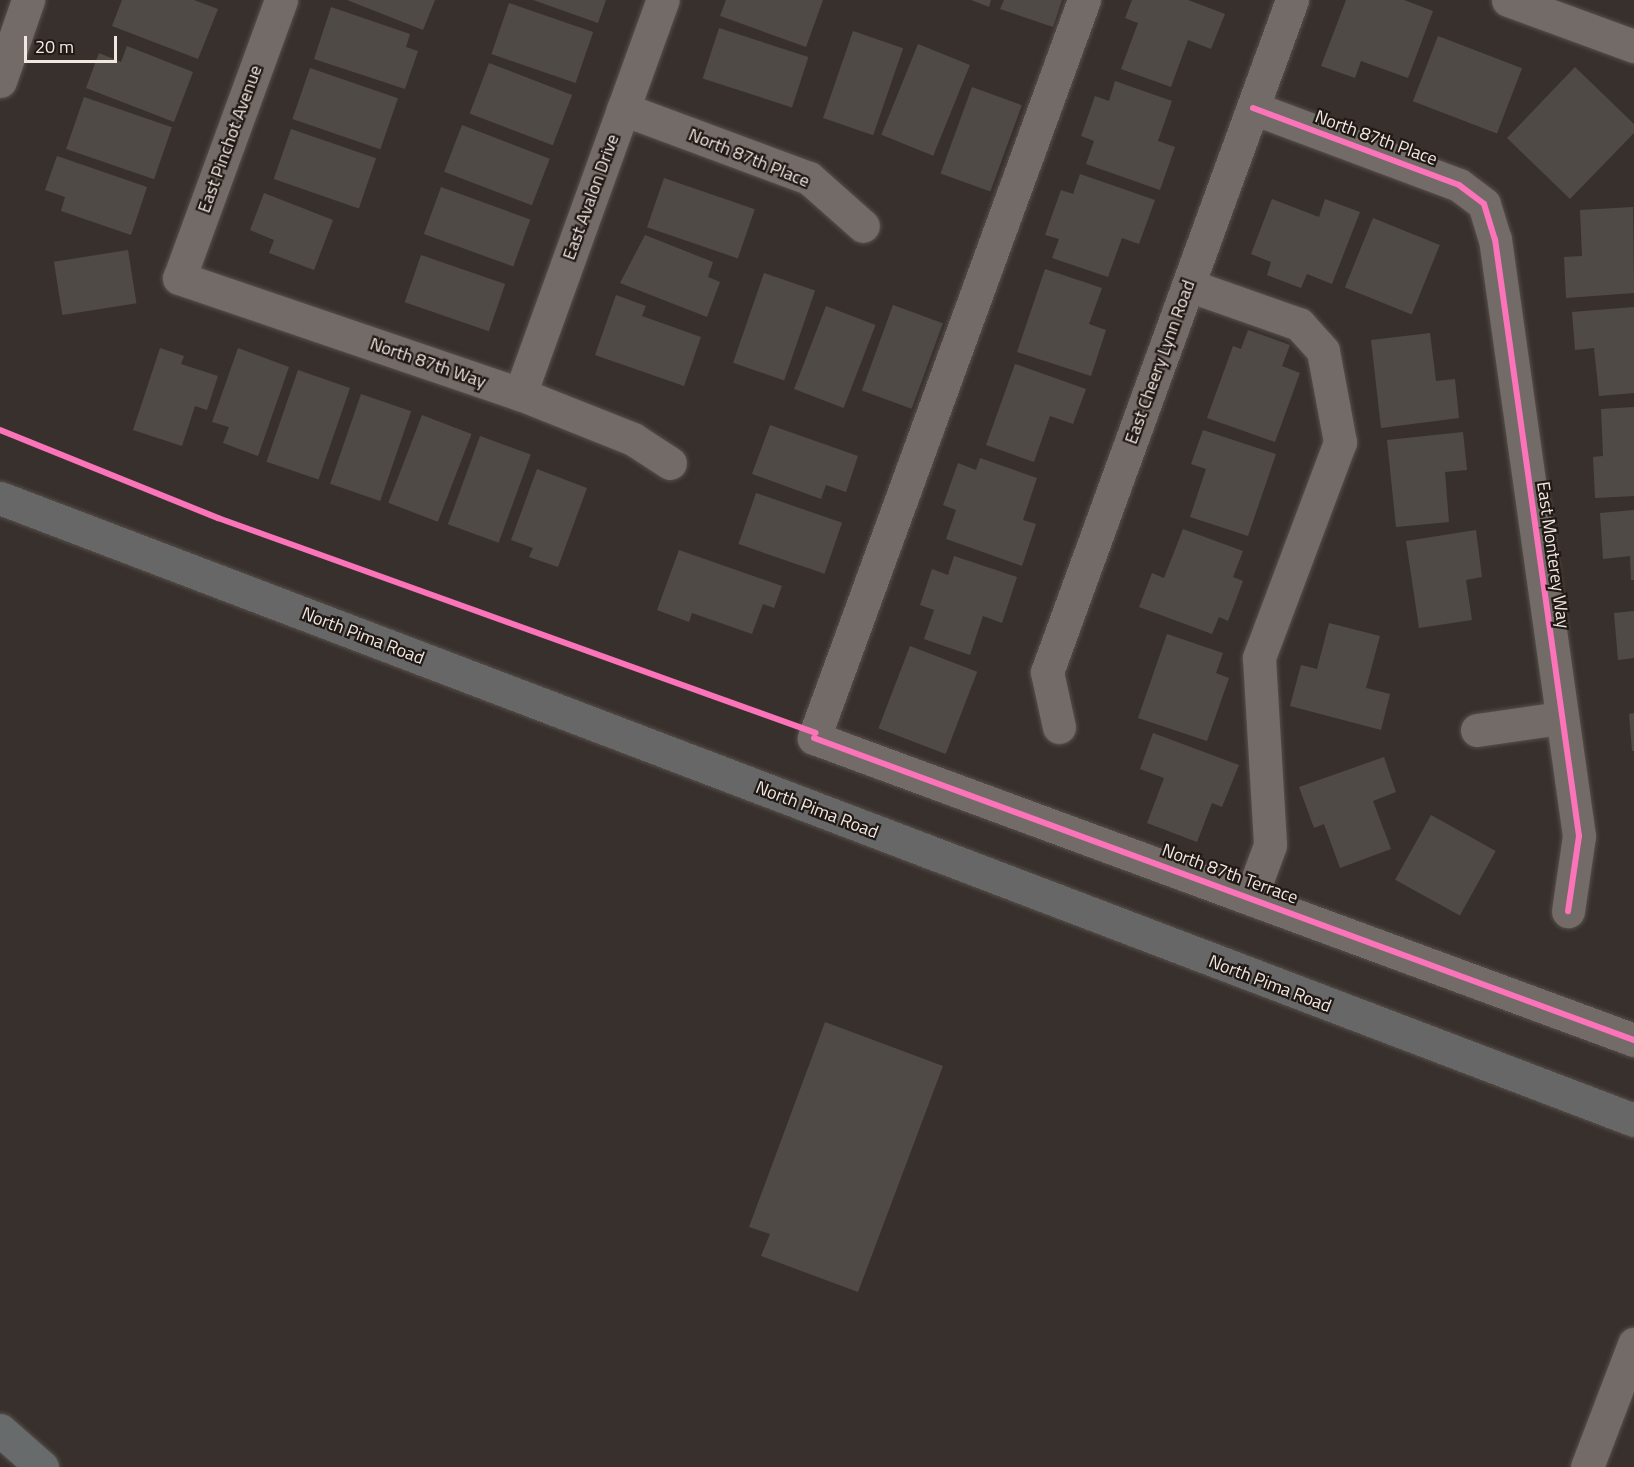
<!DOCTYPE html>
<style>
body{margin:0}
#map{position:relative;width:1634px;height:1467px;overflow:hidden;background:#38302c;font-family:"Titillium Web",sans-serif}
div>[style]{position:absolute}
.building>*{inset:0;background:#504a46;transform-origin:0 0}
.roads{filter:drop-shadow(0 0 2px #564e4a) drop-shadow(0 0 2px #564e4a)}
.minor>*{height:33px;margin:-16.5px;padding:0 16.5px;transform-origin:16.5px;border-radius:16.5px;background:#726b67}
.major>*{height:33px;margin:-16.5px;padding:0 16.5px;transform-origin:16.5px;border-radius:16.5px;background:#686767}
.highway>*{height:33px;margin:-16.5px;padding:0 16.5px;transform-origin:16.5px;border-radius:16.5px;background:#676b6c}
.cycleway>*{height:6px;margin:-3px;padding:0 3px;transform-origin:3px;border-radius:3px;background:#fb73b8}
span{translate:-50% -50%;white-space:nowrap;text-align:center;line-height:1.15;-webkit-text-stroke:4.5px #201915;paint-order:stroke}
.street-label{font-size:18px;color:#f1e7e1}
.scale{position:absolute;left:24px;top:36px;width:93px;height:27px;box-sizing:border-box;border:3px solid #f1e7e1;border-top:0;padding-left:8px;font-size:18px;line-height:21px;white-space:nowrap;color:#f1e7e1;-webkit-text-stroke:4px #201915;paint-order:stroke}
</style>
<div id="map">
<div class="building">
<div style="clip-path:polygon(122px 0,194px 0,218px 9px,198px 59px,112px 26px)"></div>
<div style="clip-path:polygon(347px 0,435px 0,423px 30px)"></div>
<div style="clip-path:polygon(533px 0,606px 0,598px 23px)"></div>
<div style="clip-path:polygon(726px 0,823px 0,806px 47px,720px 16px)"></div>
<div style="clip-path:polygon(971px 0,991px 0,989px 7px)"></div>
<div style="clip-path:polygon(1004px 0,1062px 0,1053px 27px,1000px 9px)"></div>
<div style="clip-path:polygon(1132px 0,1188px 0,1225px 14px,1211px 49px,1188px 40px,1171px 87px,1121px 69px,1138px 23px,1125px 18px)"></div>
<div style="clip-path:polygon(1346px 0,1404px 0,1433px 11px,1408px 78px,1361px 61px,1355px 78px,1321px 66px)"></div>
<div style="left:509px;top:3px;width:89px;height:54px;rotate:19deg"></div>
<div style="clip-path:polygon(331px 7px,410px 34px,406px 47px,418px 51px,405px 89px,314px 59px)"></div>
<div style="left:719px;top:28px;width:94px;height:53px;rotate:18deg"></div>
<div style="left:853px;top:31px;width:53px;height:92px;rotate:19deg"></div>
<div style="left:1438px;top:36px;width:90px;height:70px;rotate:21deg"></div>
<div style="left:918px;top:44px;width:56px;height:98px;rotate:22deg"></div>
<div style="clip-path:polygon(127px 46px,193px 72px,174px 122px,86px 88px,99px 53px,121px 62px)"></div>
<div style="left:489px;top:63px;width:89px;height:54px;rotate:21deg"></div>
<div style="clip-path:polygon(1575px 67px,1634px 124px,1634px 133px,1570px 199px,1507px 138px)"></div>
<div style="left:310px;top:68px;width:93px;height:54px;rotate:19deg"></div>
<div style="clip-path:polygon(1115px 81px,1172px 101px,1158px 141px,1175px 147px,1160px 190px,1086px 164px,1094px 141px,1081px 136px,1095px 96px,1109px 101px)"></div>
<div style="left:972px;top:87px;width:53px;height:92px;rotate:20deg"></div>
<div style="left:84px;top:97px;width:93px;height:55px;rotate:19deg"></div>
<div style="left:462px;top:125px;width:94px;height:50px;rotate:21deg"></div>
<div style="left:291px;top:129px;width:90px;height:53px;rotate:19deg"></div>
<div style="clip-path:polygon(57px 156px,147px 187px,131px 235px,61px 211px,65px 197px,45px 190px)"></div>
<div style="clip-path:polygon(1080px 174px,1155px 200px,1139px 244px,1122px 238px,1108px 277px,1052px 258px,1059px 239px,1045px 235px,1061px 190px,1073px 194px)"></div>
<div style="left:664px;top:178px;width:96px;height:52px;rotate:19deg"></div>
<div style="left:441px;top:187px;width:95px;height:50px;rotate:20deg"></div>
<div style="clip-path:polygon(264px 193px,333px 220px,314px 270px,269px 253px,274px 240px,250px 230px)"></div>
<div style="clip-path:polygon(1272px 199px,1319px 217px,1325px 199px,1360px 212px,1332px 284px,1307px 274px,1301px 288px,1267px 275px,1271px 262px,1251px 254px)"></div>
<div style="clip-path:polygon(1633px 207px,1634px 293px,1566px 298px,1564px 257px,1582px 256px,1580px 210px)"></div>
<div style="left:1373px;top:218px;width:72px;height:75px;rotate:22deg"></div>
<div style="clip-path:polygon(645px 235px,713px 262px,708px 277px,720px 282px,707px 317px,620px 283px)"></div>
<div style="left:128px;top:250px;width:54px;height:75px;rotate:81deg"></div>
<div style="left:421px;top:255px;width:89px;height:50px;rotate:19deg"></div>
<div style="clip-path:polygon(1045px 269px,1102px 288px,1089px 324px,1106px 330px,1091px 376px,1017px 352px)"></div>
<div style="left:764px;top:273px;width:54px;height:95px;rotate:19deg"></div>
<div style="clip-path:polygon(616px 295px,646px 306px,642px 316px,701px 337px,684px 386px,595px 355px)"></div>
<div style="left:893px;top:305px;width:53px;height:91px;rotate:20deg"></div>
<div style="left:826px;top:306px;width:53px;height:89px;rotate:21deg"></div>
<div style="clip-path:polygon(1634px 307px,1634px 393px,1599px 396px,1594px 348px,1575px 350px,1572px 312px)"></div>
<div style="clip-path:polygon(1248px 330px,1290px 345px,1282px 366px,1300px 373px,1275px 442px,1207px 418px,1233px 346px,1241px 349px)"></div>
<div style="clip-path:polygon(1430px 333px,1436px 381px,1455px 379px,1459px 418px,1381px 428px,1371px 340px)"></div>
<div style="clip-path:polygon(160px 348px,184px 356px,181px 364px,218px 376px,207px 410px,195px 406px,182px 446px,133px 430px)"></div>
<div style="clip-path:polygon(238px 348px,289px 367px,258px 456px,223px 443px,229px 427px,212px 422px)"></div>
<div style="clip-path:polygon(1015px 364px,1086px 389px,1073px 424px,1050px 416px,1034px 462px,986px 445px)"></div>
<div style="left:298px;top:370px;width:55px;height:97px;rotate:19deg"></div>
<div style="left:361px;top:394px;width:53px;height:95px;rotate:19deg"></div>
<div style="clip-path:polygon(1634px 407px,1634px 496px,1595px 498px,1593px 457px,1603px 456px,1601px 409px)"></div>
<div style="left:422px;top:415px;width:53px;height:94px;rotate:21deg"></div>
<div style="clip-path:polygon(770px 425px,858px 456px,846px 492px,826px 485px,821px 499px,752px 474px)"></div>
<div style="clip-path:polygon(1203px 430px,1276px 454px,1248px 536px,1190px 517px,1206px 469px,1191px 464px)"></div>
<div style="clip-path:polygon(1463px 432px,1467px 470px,1445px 472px,1449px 522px,1396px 527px,1387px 440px)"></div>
<div style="left:480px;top:436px;width:54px;height:94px;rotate:20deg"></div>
<div style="clip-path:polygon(980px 458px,1037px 478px,1023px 520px,1036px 524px,1022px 566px,946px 539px,956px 510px,943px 505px,958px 463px,976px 470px)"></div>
<div style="clip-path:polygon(537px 469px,587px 488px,558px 567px,529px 557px,533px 548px,511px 540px)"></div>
<div style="left:756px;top:493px;width:91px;height:54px;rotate:19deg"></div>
<div style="clip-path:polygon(1634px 510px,1634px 580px,1631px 580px,1630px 556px,1603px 559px,1600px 513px)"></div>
<div style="clip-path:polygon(1183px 529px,1243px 551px,1233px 577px,1243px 581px,1228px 621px,1219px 617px,1212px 634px,1139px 607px,1152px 573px,1164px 578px)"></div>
<div style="clip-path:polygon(1476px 530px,1482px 577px,1466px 580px,1472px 620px,1419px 628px,1406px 541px)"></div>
<div style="clip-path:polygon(679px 550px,782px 586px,774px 608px,763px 604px,752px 634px,692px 613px,689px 622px,657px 610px)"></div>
<div style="clip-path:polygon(954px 556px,1017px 577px,1002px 623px,983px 616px,970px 655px,924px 639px,934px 610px,920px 605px,932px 569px,948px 575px)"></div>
<div style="clip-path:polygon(1634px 611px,1634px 658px,1618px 660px,1614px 613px)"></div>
<div style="clip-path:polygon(1329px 623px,1380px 636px,1366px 688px,1390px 694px,1381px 730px,1290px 706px,1301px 665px,1317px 669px)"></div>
<div style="clip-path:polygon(1167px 634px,1223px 653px,1216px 673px,1229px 678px,1207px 741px,1138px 718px)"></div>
<div style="left:910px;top:646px;width:72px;height:88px;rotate:21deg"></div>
<div style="clip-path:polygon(1634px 713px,1634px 751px,1632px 751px,1629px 714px)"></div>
<div style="clip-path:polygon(1153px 733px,1239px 765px,1222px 807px,1212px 803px,1197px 842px,1147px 823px,1164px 778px,1140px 769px)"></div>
<div style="clip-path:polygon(1384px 757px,1396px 792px,1373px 801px,1391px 849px,1340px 868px,1324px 824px,1314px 828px,1299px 787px)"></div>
<div style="left:1431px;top:815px;width:74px;height:74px;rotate:29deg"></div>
<div style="clip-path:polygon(825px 1022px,943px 1066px,858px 1292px,761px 1256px,770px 1234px,749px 1227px)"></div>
</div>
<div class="roads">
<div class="minor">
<div style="left:281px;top:0;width:296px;rotate:110.1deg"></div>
<div style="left:179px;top:278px;width:360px;rotate:18.8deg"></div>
<div style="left:520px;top:394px;width:122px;rotate:21.7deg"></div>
<div style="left:633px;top:439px;width:44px;rotate:33deg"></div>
<div style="left:1084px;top:0;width:786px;rotate:110.1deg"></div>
<div style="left:814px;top:738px;width:874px;rotate:20.22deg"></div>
<div style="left:1508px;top:0;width:134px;rotate:20.1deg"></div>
<div style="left:0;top:81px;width:86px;rotate:-70.9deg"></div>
<div style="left:1253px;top:108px;width:220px;rotate:20.5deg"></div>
<div style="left:1459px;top:185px;width:31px;rotate:37deg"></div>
<div style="left:1484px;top:204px;width:37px;rotate:73deg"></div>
<div style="left:1495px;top:239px;width:603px;rotate:81.99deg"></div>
<div style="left:1579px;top:836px;width:76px;rotate:98.3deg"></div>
<div style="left:623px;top:109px;width:198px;rotate:20.4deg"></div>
<div style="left:809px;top:178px;width:72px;rotate:41.6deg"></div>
<div style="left:1188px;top:285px;width:118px;rotate:19.4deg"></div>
<div style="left:1299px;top:324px;width:36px;rotate:48deg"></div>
<div style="left:1323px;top:351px;width:93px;rotate:79.4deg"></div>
<div style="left:1340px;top:442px;width:231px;rotate:110.6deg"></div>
<div style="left:1259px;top:658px;width:187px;rotate:86.6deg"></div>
<div style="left:1270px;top:845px;width:55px;rotate:110.1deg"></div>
<div style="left:520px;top:394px;width:419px;rotate:-70.1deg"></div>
<div style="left:1059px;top:727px;width:56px;rotate:-102.3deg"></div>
<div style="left:1047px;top:672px;width:715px;rotate:-69.97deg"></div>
<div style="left:1477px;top:730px;width:84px;rotate:-8.2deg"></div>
<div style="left:1587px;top:1467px;width:132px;rotate:-69.1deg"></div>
</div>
<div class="major">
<div style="left:0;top:498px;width:1748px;rotate:20.84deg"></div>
</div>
<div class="highway">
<div style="left:0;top:1430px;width:56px;rotate:41.4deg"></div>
</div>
</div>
<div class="cycleway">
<div style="left:1253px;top:108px;width:220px;rotate:20.5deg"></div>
<div style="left:1459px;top:185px;width:31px;rotate:37deg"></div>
<div style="left:1484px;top:204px;width:37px;rotate:73deg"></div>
<div style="left:1495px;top:239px;width:603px;rotate:81.99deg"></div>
<div style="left:1579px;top:836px;width:76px;rotate:98.3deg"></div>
<div style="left:0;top:430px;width:235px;rotate:22deg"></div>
<div style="left:218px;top:518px;width:635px;rotate:19.78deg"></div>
<div style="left:814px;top:738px;width:874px;rotate:20.22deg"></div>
</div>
<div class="street-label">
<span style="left:1376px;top:138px;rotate:20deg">North 87th Place</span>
<span style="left:230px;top:139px;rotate:-70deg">East Pinchot Avenue</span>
<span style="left:749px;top:158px;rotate:22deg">North 87th Place</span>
<span style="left:591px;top:197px;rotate:-70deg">East Avalon Drive</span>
<span style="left:1160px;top:362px;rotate:-70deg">East Cheery Lynn Road</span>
<span style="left:428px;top:363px;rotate:19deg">North 87th Way</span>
<span style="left:1553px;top:555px;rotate:82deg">East Monterey Way</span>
<span style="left:363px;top:636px;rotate:21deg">North Pima Road</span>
<span style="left:817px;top:810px;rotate:21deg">North Pima Road</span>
<span style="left:1230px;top:874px;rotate:20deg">North 87th Terrace</span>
<span style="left:1270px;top:984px;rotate:21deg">North Pima Road</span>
</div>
<div class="scale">20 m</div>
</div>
